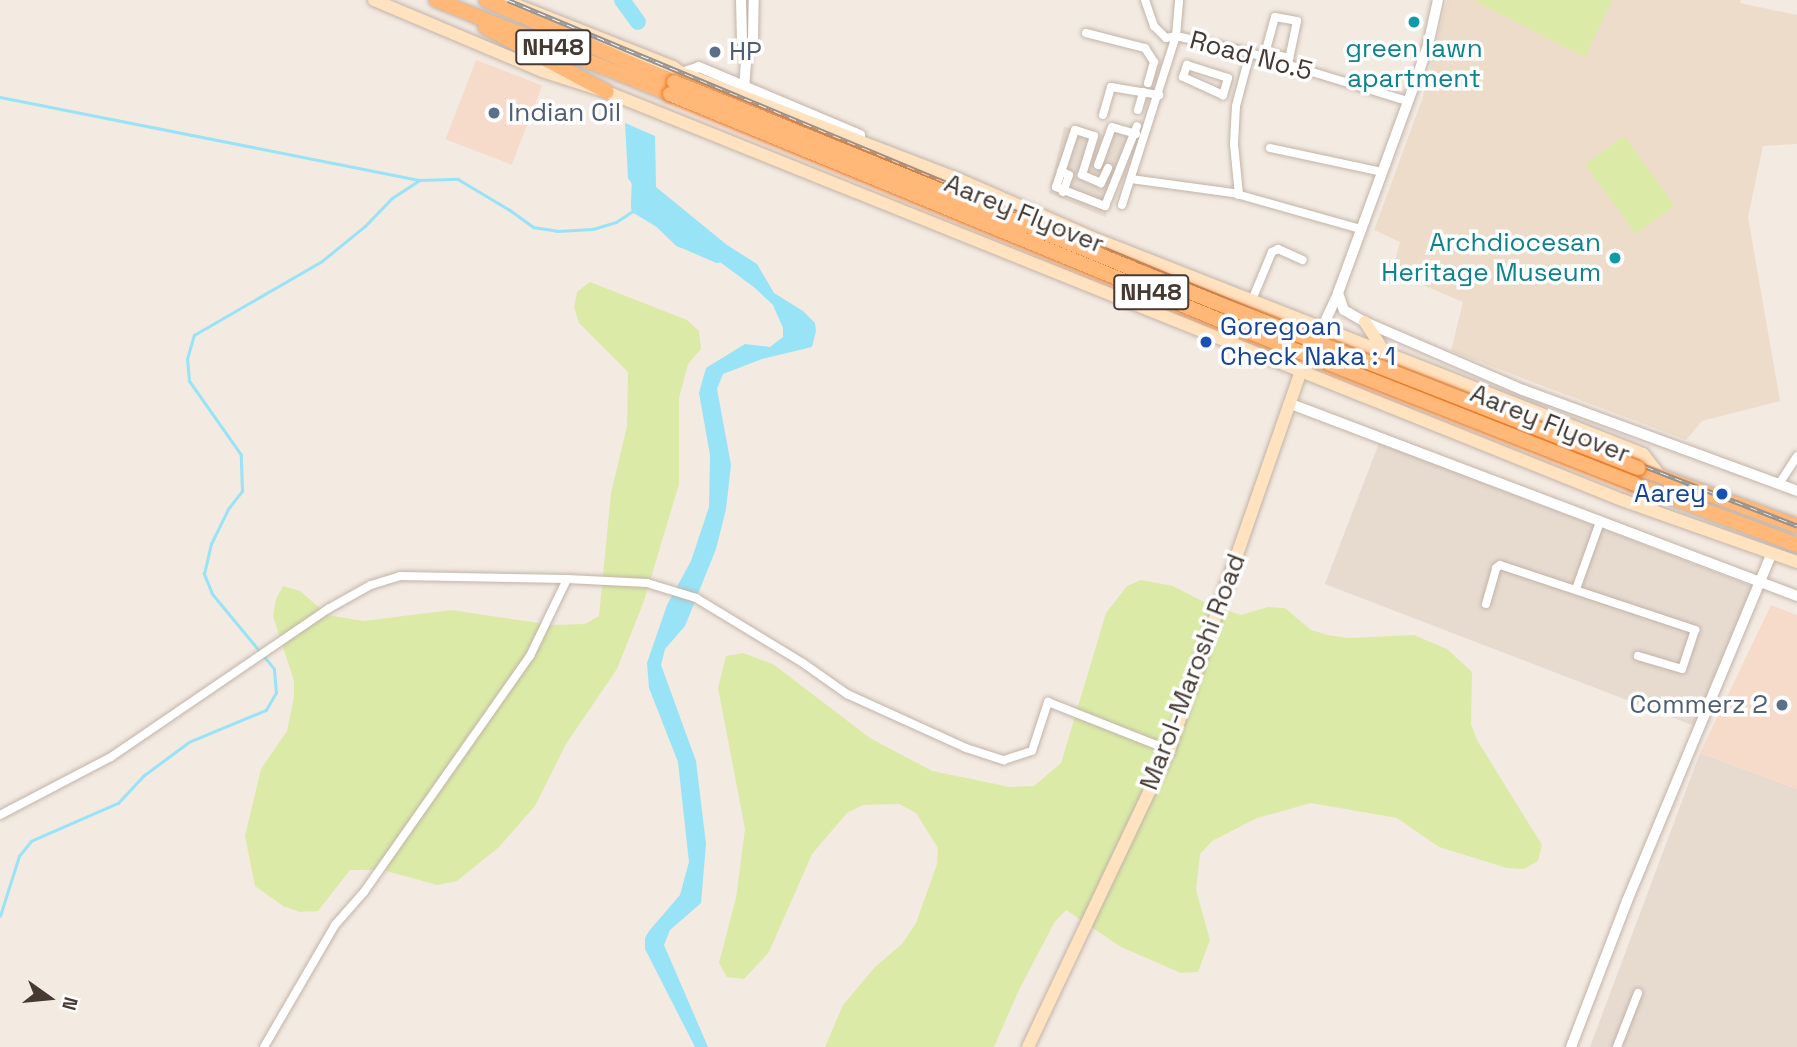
<!DOCTYPE html>
<style>
body{margin:0}
#map{position:relative;width:1797px;height:1047px;overflow:hidden;background:#f3eae2;font-family:"Space Grotesk",sans-serif}
div>[style]{position:absolute}
.residential>*{inset:0;background:#e7dbd0;transform-origin:0 0}
.commercial>*{inset:0;background:#f7dbca;transform-origin:0 0}
.education>*{inset:0;background:#eddcca}
.green>*{inset:0;background:#dbeba7;transform-origin:0 0}
.water>*{inset:0;background:#98e3f6}
.stream>*{height:2.5px;margin:-1.25px;padding:0 1.25px;transform-origin:1.25px;border-radius:1.25px;background:#98e3f6}
.river>*{height:16px;margin:-8px;padding:0 8px;transform-origin:8px;border-radius:8px;background:#98e3f6}
.roads{filter:drop-shadow(0 0 2px #c2b3a7) drop-shadow(0 0 2px #c2b3a7)}
.minor>*{height:8px;margin:-4px;padding:0 4px;transform-origin:4px;border-radius:4px;background:#fff}
.tertiary>*{height:10px;margin:-5px;padding:0 5px;transform-origin:5px;border-radius:5px;background:#fff}
.secondary>*{height:12px;margin:-6px;padding:0 6px;transform-origin:6px;border-radius:6px;background:#ffe2c0}
.trunk>*{height:14px;margin:-7px;padding:0 7px;transform-origin:7px;border-radius:7px;background:#ffb878}
.rail>*{height:5px;margin-top:-2.5px;transform-origin:0;background:repeating-linear-gradient(90deg,#fff 0 8px,#939393 0 16px);box-sizing:border-box;border-block:2px solid #939393}
.bridges{filter:drop-shadow(0 0 2px #ea7825) drop-shadow(0 0 2px #ea7825)}
.trunk-bridge>*{height:14px;margin:-7px;padding:0 7px;transform-origin:7px;border-radius:7px;background:#ffb878}
.dots>*{width:19px;height:19px;translate:-50% -50%;box-sizing:border-box;border:4px solid #fff;border-radius:50%}
span{translate:-50% -50%;white-space:nowrap;text-align:center;line-height:1.15;-webkit-text-stroke:7px #fff;paint-order:stroke}
.shield-label span{padding:2px 5px;background:#fff;border:2px solid;border-radius:5px;-webkit-text-stroke-width:0}
.shield-label{font-size:24px;color:#453932;font-weight:700}
.culture-label{font-size:26px;color:#0d838f}
.right{translate:-100% -50%;text-align:right}
.service-label{font-size:26px;color:#4e5e75}
.left{translate:0 -50%;text-align:left}
.street-label{font-size:26px;color:#453932}
.transit-label{font-size:26px;color:#164399}
.north{position:absolute;left:14px;top:963px;width:70px;height:70px;-webkit-text-stroke:5px #fff;paint-order:stroke;rotate:105deg;font-size:19px;font-weight:700;line-height:28px;text-align:center;color:#453932}
.north::after{content:'';display:block;margin:auto;width:24px;height:32px;background:#453932;clip-path:polygon(50% 0,100% 100%,50% 72%,0 100%)}
</style>
<div id="map">
<div class="residential">
<div style="clip-path:polygon(1064px 127px,1106px 135px,1108px 130px,1136px 135px,1105px 217px,1049px 193px)"></div>
<div style="left:1379px;top:443px;width:403px;height:151px;rotate:21deg"></div>
<div style="clip-path:polygon(1700px 753px,1797px 789px,1797px 1047px,1590px 1047px)"></div>
</div>
<div class="commercial">
<div style="left:476px;top:60px;width:71px;height:85px;rotate:21deg"></div>
<div style="clip-path:polygon(1771px 605px,1797px 615px,1797px 789px,1700px 753px)"></div>
</div>
<div class="education">
<div style="clip-path:polygon(1447px 0,1741px 0,1740px 3px,1797px 15px,1797px 144px,1763px 146px,1748px 217px,1780px 401px,1702px 421px,1686px 440px,1451px 351px,1463px 302px,1392px 272px,1400px 242px,1374px 230px,1422px 100px)"></div>
</div>
<div class="green">
<div style="clip-path:polygon(1473px 0,1612px 0,1585px 57px)"></div>
<div style="left:1624px;top:136px;width:86px;height:48px;rotate:54deg"></div>
<div style="clip-path:polygon(590px 282px,687px 320px,699px 331px,701px 349px,688px 364px,679px 398px,679px 484px,644px 601px,617px 669px,566px 744px,535px 806px,499px 847px,457px 881px,437px 885px,383px 870px,350px 870px,318px 911px,300px 912px,283px 906px,255px 886px,245px 836px,261px 769px,287px 731px,294px 697px,294px 681px,273px 616px,276px 599px,283px 586px,300px 591px,328px 615px,363px 621px,451px 610px,553px 625px,585px 624px,599px 616px,611px 493px,627px 426px,628px 372px,579px 323px,574px 307px,577px 292px)"></div>
<div style="clip-path:polygon(1141px 580px,1173px 586px,1206px 603px,1241px 615px,1268px 607px,1285px 608px,1311px 630px,1328px 635px,1348px 638px,1414px 635px,1447px 649px,1472px 672px,1471px 724px,1477px 740px,1542px 845px,1538px 861px,1524px 869px,1507px 868px,1439px 847px,1397px 818px,1311px 803px,1257px 818px,1212px 841px,1200px 854px,1196px 890px,1210px 940px,1198px 972px,1181px 973px,1121px 947px,1066px 910px,1054px 923px,1018px 992px,994px 1047px,825px 1047px,843px 1005px,875px 967px,902px 944px,916px 923px,937px 864px,938px 848px,916px 813px,899px 804px,863px 805px,847px 813px,812px 854px,769px 952px,744px 979px,727px 977px,719px 963px,736px 898px,745px 829px,718px 688px,726px 656px,743px 653px,773px 664px,870px 738px,932px 771px,1010px 787px,1034px 786px,1061px 763px,1106px 613px,1127px 586px)"></div>
</div>
<div class="water">
<div style="clip-path:polygon(625px 123px,655px 136px,656px 187px,727px 245px,757px 264px,774px 293px,803px 311px,815px 323px,816px 331px,812px 347px,762px 359px,723px 374px,717px 389px,731px 465px,726px 509px,716px 549px,685px 626px,665px 649px,661px 665px,696px 761px,706px 844px,701px 903px,670px 930px,664px 945px,708px 1047px,695px 1047px,645px 949px,645px 938px,649px 931px,680px 895px,689px 862px,678px 762px,649px 688px,647px 663px,667px 605px,691px 561px,709px 507px,710px 455px,699px 393px,706px 368px,745px 344px,770px 347px,783px 337px,783px 328px,773px 305px,755px 288px,650px 210px,628px 178px)"></div>
</div>
<div class="stream">
<div style="left:0;top:97px;width:428px;rotate:11.2deg"></div>
<div style="left:420px;top:180px;width:38px;rotate:-2deg"></div>
<div style="left:458px;top:179px;width:61px;rotate:30.8deg"></div>
<div style="left:510px;top:210px;width:29px;rotate:36deg"></div>
<div style="left:533px;top:227px;width:24px;rotate:9deg"></div>
<div style="left:557px;top:231px;width:36px;rotate:-3deg"></div>
<div style="left:593px;top:229px;width:24px;rotate:-17deg"></div>
<div style="left:616px;top:222px;width:27px;rotate:-33deg"></div>
<div style="left:0;top:916px;width:63px;rotate:-72.4deg"></div>
<div style="left:19px;top:856px;width:19px;rotate:-51deg"></div>
<div style="left:31px;top:841px;width:95px;rotate:-23.6deg"></div>
<div style="left:118px;top:803px;width:37px;rotate:-47deg"></div>
<div style="left:143px;top:776px;width:57px;rotate:-36.5deg"></div>
<div style="left:189px;top:742px;width:83px;rotate:-22.6deg"></div>
<div style="left:266px;top:710px;width:20px;rotate:-60deg"></div>
<div style="left:276px;top:693px;width:24px;rotate:-95deg"></div>
<div style="left:274px;top:669px;width:97px;rotate:-129.6deg"></div>
<div style="left:212px;top:594px;width:22px;rotate:-112deg"></div>
<div style="left:204px;top:574px;width:31px;rotate:-77deg"></div>
<div style="left:211px;top:544px;width:39px;rotate:-64deg"></div>
<div style="left:228px;top:509px;width:23px;rotate:-52deg"></div>
<div style="left:242px;top:491px;width:36px;rotate:-92deg"></div>
<div style="left:241px;top:455px;width:90px;rotate:-125.1deg"></div>
<div style="left:189px;top:381px;width:22px;rotate:-95deg"></div>
<div style="left:187px;top:359px;width:25px;rotate:-74deg"></div>
<div style="left:194px;top:335px;width:148px;rotate:-30deg"></div>
<div style="left:322px;top:261px;width:55px;rotate:-39.1deg"></div>
<div style="left:365px;top:226px;width:39px;rotate:-46deg"></div>
<div style="left:392px;top:198px;width:33px;rotate:-33deg"></div>
</div>
<div class="river">
<div style="left:622px;top:0;width:27px;rotate:54deg"></div>
<div style="left:640px;top:176px;width:31px;rotate:92deg"></div>
<div style="left:639px;top:207px;width:26px;rotate:31deg"></div>
<div style="left:661px;top:220px;width:28px;rotate:44deg"></div>
<div style="left:681px;top:239px;width:40px;rotate:23.4deg"></div>
</div>
<div class="roads">
<div class="minor">
<div style="left:1145px;top:0;width:28px;rotate:71deg"></div>
<div style="left:1154px;top:26px;width:17px;rotate:45deg"></div>
<div style="left:1166px;top:38px;width:10px;rotate:-11deg"></div>
<div style="left:1176px;top:36px;width:76px;rotate:12.9deg"></div>
<div style="left:1250px;top:53px;width:164px;rotate:17deg"></div>
<div style="left:1086px;top:33px;width:61px;rotate:14.3deg"></div>
<div style="left:1145px;top:48px;width:17px;rotate:57deg"></div>
<div style="left:1154px;top:62px;width:22px;rotate:106deg"></div>
<div style="left:1266px;top:52px;width:24px;rotate:15deg"></div>
<div style="left:1264px;top:57px;width:41px;rotate:-74.6deg"></div>
<div style="left:1275px;top:17px;width:22px;rotate:10deg"></div>
<div style="left:1297px;top:21px;width:44px;rotate:101.8deg"></div>
<div style="left:1187px;top:65px;width:43px;rotate:17.6deg"></div>
<div style="left:1228px;top:78px;width:18px;rotate:106deg"></div>
<div style="left:1223px;top:95px;width:44px;rotate:-155.8deg"></div>
<div style="left:1183px;top:77px;width:13px;rotate:-72deg"></div>
<div style="left:1138px;top:110px;width:19px;rotate:-74deg"></div>
<div style="left:1103px;top:115px;width:29px;rotate:-74deg"></div>
<div style="left:1111px;top:87px;width:49px;rotate:9.5deg"></div>
<div style="left:1270px;top:148px;width:115px;rotate:12.1deg"></div>
<div style="left:1098px;top:165px;width:40px;rotate:-69.8deg"></div>
<div style="left:1112px;top:127px;width:25px;rotate:16deg"></div>
<div style="left:1108px;top:168px;width:17px;rotate:115deg"></div>
<div style="left:1101px;top:183px;width:21px;rotate:-157deg"></div>
<div style="left:1082px;top:175px;width:41px;rotate:-72.9deg"></div>
<div style="left:1094px;top:136px;width:20px;rotate:-162deg"></div>
<div style="left:1075px;top:130px;width:60px;rotate:108.4deg"></div>
<div style="left:1056px;top:187px;width:53px;rotate:21.2deg"></div>
<div style="left:1105px;top:206px;width:86px;rotate:-68.2deg"></div>
<div style="left:1061px;top:171px;width:9px;rotate:27deg"></div>
<div style="left:1069px;top:175px;width:18px;rotate:109deg"></div>
<div style="left:1131px;top:179px;width:103px;rotate:7.8deg"></div>
<div style="left:1233px;top:193px;width:132px;rotate:15.8deg"></div>
<div style="left:1239px;top:195px;width:51px;rotate:-95.6deg"></div>
<div style="left:1234px;top:144px;width:38px;rotate:-87deg"></div>
<div style="left:1236px;top:106px;width:55px;rotate:-75.2deg"></div>
<div style="left:1122px;top:205px;width:177px;rotate:-72.3deg"></div>
<div style="left:1176px;top:36px;width:36px;rotate:-85deg"></div>
<div style="left:1252px;top:300px;width:52px;rotate:-67.4deg"></div>
<div style="left:1272px;top:252px;width:7px;rotate:-27deg"></div>
<div style="left:1278px;top:249px;width:27px;rotate:24deg"></div>
<div style="left:1779px;top:484px;width:33px;rotate:-57deg"></div>
<div style="left:1576px;top:589px;width:71px;rotate:-70.3deg"></div>
<div style="left:1486px;top:604px;width:37px;rotate:-74deg"></div>
<div style="left:1496px;top:568px;width:5px;rotate:-37deg"></div>
<div style="left:1500px;top:565px;width:206px;rotate:18.4deg"></div>
<div style="left:1695px;top:630px;width:41px;rotate:108.4deg"></div>
<div style="left:1682px;top:669px;width:46px;rotate:-163.5deg"></div>
<div style="left:0;top:815px;width:125px;rotate:-27.6deg"></div>
<div style="left:111px;top:757px;width:263px;rotate:-34.3deg"></div>
<div style="left:328px;top:609px;width:49px;rotate:-29.2deg"></div>
<div style="left:371px;top:585px;width:30px;rotate:-17deg"></div>
<div style="left:400px;top:576px;width:167px;rotate:1deg"></div>
<div style="left:264px;top:1047px;width:141px;rotate:-59.8deg"></div>
<div style="left:335px;top:925px;width:44px;rotate:-48.7deg"></div>
<div style="left:364px;top:892px;width:289px;rotate:-54.9deg"></div>
<div style="left:530px;top:656px;width:85px;rotate:-64.3deg"></div>
<div style="left:567px;top:579px;width:80px;rotate:2.9deg"></div>
<div style="left:647px;top:583px;width:51px;rotate:17deg"></div>
<div style="left:696px;top:598px;width:125px;rotate:31.3deg"></div>
<div style="left:803px;top:663px;width:54px;rotate:35.2deg"></div>
<div style="left:847px;top:694px;width:131px;rotate:24.4deg"></div>
<div style="left:966px;top:748px;width:40px;rotate:18deg"></div>
<div style="left:1004px;top:760px;width:29px;rotate:-18deg"></div>
<div style="left:1032px;top:751px;width:52px;rotate:-71.9deg"></div>
<div style="left:1048px;top:702px;width:130px;rotate:21.6deg"></div>
<div style="left:1617px;top:1047px;width:58px;rotate:-68.7deg"></div>
</div>
<div class="tertiary">
<div style="left:741px;top:0;width:41px;rotate:88.6deg"></div>
<div style="left:742px;top:41px;width:11px;rotate:63deg"></div>
<div style="left:682px;top:73px;width:18px;rotate:-19deg"></div>
<div style="left:699px;top:67px;width:175px;rotate:22.9deg"></div>
<div style="left:744px;top:90px;width:39px;rotate:-86deg"></div>
<div style="left:747px;top:51px;width:13px;rotate:-63deg"></div>
<div style="left:753px;top:39px;width:39px;rotate:-89deg"></div>
<div style="left:1338px;top:293px;width:18px;rotate:71deg"></div>
<div style="left:1344px;top:310px;width:24px;rotate:30deg"></div>
<div style="left:1365px;top:322px;width:172px;rotate:23.3deg"></div>
<div style="left:1523px;top:390px;width:292px;rotate:20.2deg"></div>
<div style="left:1322px;top:328px;width:38px;rotate:-65deg"></div>
<div style="left:1338px;top:293px;width:227px;rotate:-69.9deg"></div>
<div style="left:1416px;top:80px;width:37px;rotate:-71deg"></div>
<div style="left:1428px;top:45px;width:46px;rotate:-77.5deg"></div>
<div style="left:1291px;top:404px;width:541px;rotate:20.78deg"></div>
<div style="left:1571px;top:1047px;width:156px;rotate:-69deg"></div>
<div style="left:1627px;top:901px;width:375px;rotate:-67.4deg"></div>
</div>
<div class="secondary">
<div style="left:374px;top:0;width:182px;rotate:22.9deg"></div>
<div style="left:542px;top:71px;width:68px;rotate:17.9deg"></div>
<div style="left:607px;top:92px;width:1094px;rotate:21.9deg"></div>
<div style="left:1622px;top:500px;width:186px;rotate:19.5deg"></div>
<div style="left:504px;top:0;width:182px;rotate:21.6deg"></div>
<div style="left:673px;top:67px;width:11px;rotate:34deg"></div>
<div style="left:682px;top:73px;width:296px;rotate:21deg"></div>
<div style="left:958px;top:179px;width:147px;rotate:23.6deg"></div>
<div style="left:1093px;top:238px;width:591px;rotate:21.44deg"></div>
<div style="left:1643px;top:454px;width:29px;rotate:52deg"></div>
<div style="left:1365px;top:322px;width:33px;rotate:57deg"></div>
<div style="left:1028px;top:1047px;width:329px;rotate:-64.6deg"></div>
<div style="left:1169px;top:750px;width:400px;rotate:-70.8deg"></div>
<div style="left:1301px;top:372px;width:43px;rotate:-65.2deg"></div>
</div>
<div class="trunk">
<div style="left:436px;top:0;width:252px;rotate:21.9deg"></div>
<div style="left:486px;top:0;width:205px;rotate:23.6deg"></div>
<div style="left:485px;top:27px;width:138px;rotate:28deg"></div>
<div style="left:1638px;top:468px;width:169px;rotate:20deg"></div>
<div style="left:1635px;top:484px;width:173px;rotate:20.6deg"></div>
</div>
</div>
<div class="rail">
<div style="left:508px;top:0;width:925px;rotate:22.63deg"></div>
<div style="left:1362px;top:356px;width:467px;rotate:21.3deg"></div>
</div>
<div class="bridges">
<div class="trunk-bridge">
<div style="left:674px;top:82px;width:581px;rotate:22.15deg"></div>
<div style="left:1212px;top:301px;width:458px;rotate:21.4deg"></div>
<div style="left:670px;top:94px;width:594px;rotate:22.37deg"></div>
<div style="left:1219px;top:320px;width:447px;rotate:21.5deg"></div>
</div>
</div>
<div class="dots">
<div style="left:1414px;top:22px;background:#0f9aa8"></div>
<div style="left:715px;top:52px;background:#5c6f8a"></div>
<div style="left:494px;top:113px;background:#5c6f8a"></div>
<div style="left:1615px;top:258px;background:#0f9aa8"></div>
<div style="left:1206px;top:342px;background:#1a4fb4"></div>
<div style="left:1722px;top:494px;background:#1a4fb4"></div>
<div style="left:1782px;top:705px;background:#5c6f8a"></div>
</div>
<div class="shield-label">
<span style="left:553px;top:47px">NH48</span>
<span style="left:1151px;top:292px">NH48</span>
</div>
<div class="culture-label">
<span style="left:1414px;top:64px">green lawn<br>apartment</span>
<span class="right" style="left:1601px;top:258px">Archdiocesan<br>Heritage Museum</span>
</div>
<div class="service-label">
<span class="left" style="left:729px;top:52px">HP</span>
<span class="left" style="left:508px;top:113px">Indian Oil</span>
<span class="right" style="left:1768px;top:705px">Commerz 2</span>
</div>
<div class="street-label">
<span style="left:1251px;top:56px;rotate:15deg">Road No.5</span>
<span style="left:1024px;top:214px;rotate:22deg">Aarey Flyover</span>
<span style="left:1550px;top:424px;rotate:22deg">Aarey Flyover</span>
<span style="left:1193px;top:672px;rotate:-69deg">Marol-Maroshi Road</span>
</div>
<div class="transit-label">
<span class="left" style="left:1220px;top:342px">Goregoan<br>Check Naka : 1</span>
<span class="right" style="left:1706px;top:494px">Aarey</span>
</div>
<div class="north">N</div>
</div>
